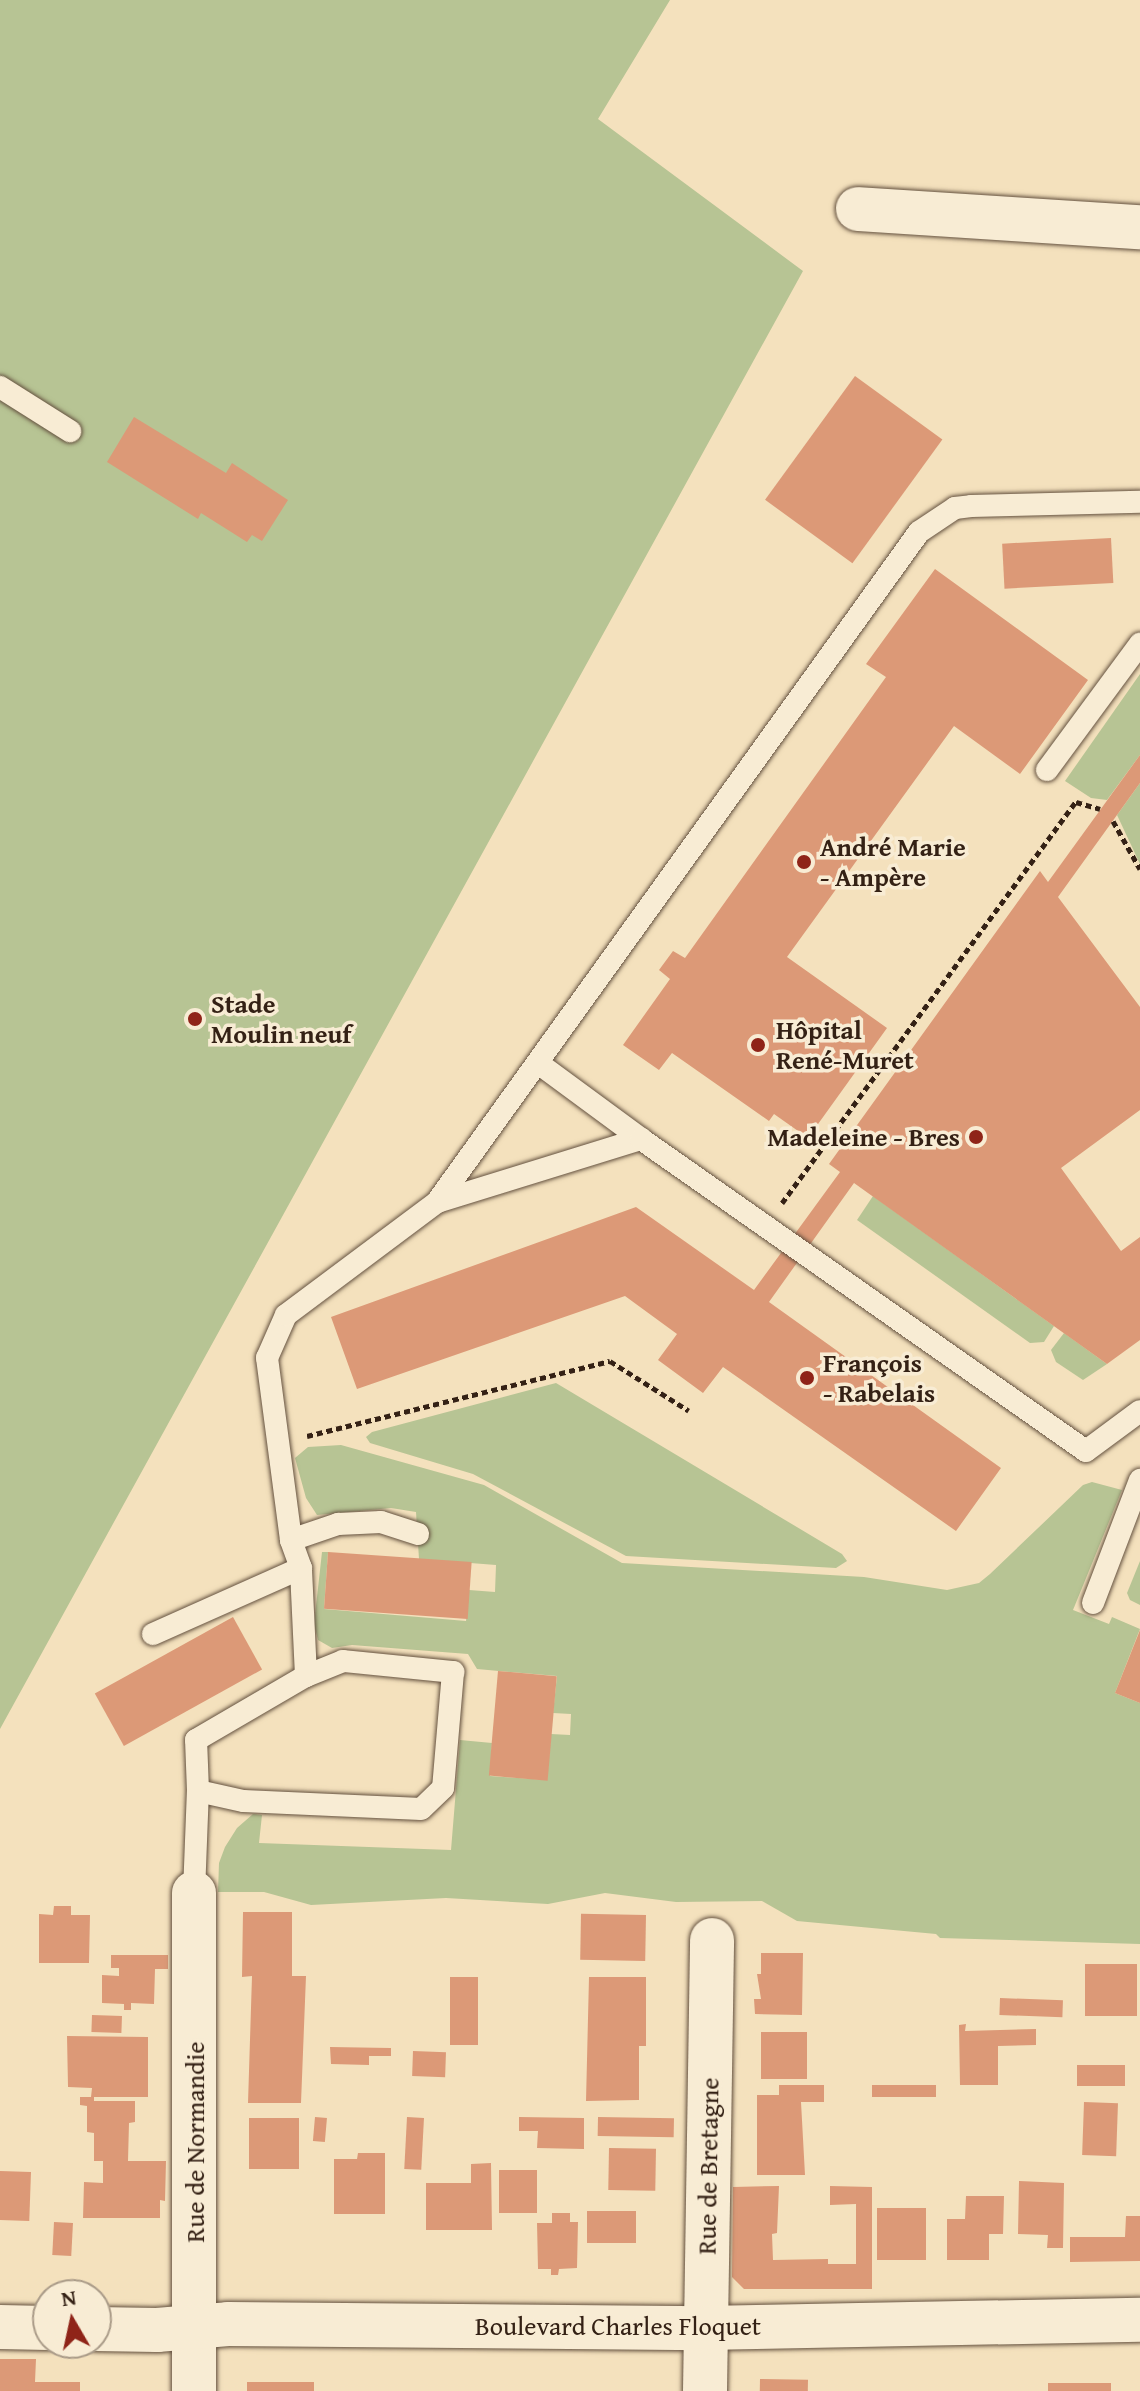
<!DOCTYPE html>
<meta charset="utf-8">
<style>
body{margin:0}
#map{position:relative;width:1140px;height:2391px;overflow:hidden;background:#f4e1bd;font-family:"Gentium Book Plus",serif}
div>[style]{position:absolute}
.green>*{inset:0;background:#b7c494}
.building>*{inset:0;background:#dc9977;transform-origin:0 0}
.path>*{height:5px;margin-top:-2.5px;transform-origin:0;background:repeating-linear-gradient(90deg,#342115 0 6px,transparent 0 10px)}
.roads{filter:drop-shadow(0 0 2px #64513f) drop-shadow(0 0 2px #64513f)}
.service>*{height:22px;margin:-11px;padding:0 11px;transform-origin:11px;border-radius:11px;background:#f8ecd4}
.minor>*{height:44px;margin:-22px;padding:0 22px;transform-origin:22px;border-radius:22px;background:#f8ecd4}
.tertiary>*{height:44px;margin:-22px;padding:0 22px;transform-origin:22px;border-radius:22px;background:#f8ecd4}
.dots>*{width:22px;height:22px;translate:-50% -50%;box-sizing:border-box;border:4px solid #f8ecd4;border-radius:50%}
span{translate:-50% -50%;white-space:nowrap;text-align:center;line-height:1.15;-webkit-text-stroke:7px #f8ecd4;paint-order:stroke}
.poi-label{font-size:26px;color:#342115;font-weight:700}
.left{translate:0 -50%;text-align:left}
.right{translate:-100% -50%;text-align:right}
.street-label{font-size:26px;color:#342115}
.north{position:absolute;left:32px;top:2279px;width:80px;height:80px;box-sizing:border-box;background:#f8ecd4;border:2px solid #aa9b88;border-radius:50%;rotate:351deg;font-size:22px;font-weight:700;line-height:32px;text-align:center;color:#342115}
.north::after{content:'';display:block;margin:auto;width:28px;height:36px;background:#8f2418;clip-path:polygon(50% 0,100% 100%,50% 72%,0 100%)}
</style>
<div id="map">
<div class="green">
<div style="clip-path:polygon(0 0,670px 0,598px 119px,803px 271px,0 1729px)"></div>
<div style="clip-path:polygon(1140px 674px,1140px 755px,1107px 800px,1091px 798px,1065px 781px)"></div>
<div style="clip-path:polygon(1140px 783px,1140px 864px,1117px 815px)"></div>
<div style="clip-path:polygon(873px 1196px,1054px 1326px,1044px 1342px,1030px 1343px,857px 1220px)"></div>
<div style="clip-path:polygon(1064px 1333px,1107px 1364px,1083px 1380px,1056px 1362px,1051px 1350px)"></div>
<div style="clip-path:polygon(556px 1383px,842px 1554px,847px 1561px,836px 1568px,626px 1556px,473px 1474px,370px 1443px,366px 1437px,372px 1432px)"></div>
<div style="clip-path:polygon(341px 1445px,484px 1485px,622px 1563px,864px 1577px,947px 1590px,979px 1583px,990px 1574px,1083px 1485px,1092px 1482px,1122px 1490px,1073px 1610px,1109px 1624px,1112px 1617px,1140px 1629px,1115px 1693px,1140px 1703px,1140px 1944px,940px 1938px,936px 1934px,797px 1921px,762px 1901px,676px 1902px,605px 1893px,548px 1904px,446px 1898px,311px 1905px,264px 1892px,218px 1892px,219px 1863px,225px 1847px,237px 1828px,253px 1814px,262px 1815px,259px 1843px,451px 1850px,460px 1740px,492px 1743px,490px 1776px,547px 1780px,551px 1734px,570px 1735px,571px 1714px,553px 1713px,557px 1676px,477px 1669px,468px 1654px,352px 1645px,332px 1648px,318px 1640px,314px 1624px,322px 1552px,328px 1552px,324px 1609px,466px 1621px,469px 1590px,495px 1592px,496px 1565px,419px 1559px,416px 1512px,391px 1508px,317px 1515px,306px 1498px,295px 1458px,308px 1447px)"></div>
<div style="clip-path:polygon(1140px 1561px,1140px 1605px,1130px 1600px,1127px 1593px)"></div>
</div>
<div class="building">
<div style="left:855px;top:376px;width:108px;height:153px;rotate:36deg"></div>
<div style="clip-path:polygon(134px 417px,226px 473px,232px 463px,288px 500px,262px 541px,252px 535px,247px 542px,201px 513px,198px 519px,107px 462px)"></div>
<div style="left:1111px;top:538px;width:45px;height:109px;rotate:87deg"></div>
<div style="clip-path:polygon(935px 569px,1088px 680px,1020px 774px,954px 726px,787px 957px,887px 1028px,808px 1138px,774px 1114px,769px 1121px,672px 1053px,659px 1070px,623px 1045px,670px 979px,659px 970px,673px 951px,685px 958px,886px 677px,866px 664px)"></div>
<div style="clip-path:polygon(1140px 755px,1140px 783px,1058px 897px,1140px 1007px,1140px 1110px,1061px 1168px,1121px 1251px,1140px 1237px,1140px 1340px,1107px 1364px,854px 1183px,769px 1302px,1001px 1468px,956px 1531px,723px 1367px,703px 1393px,658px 1360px,677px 1334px,625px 1296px,357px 1389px,331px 1317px,636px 1207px,754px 1290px,840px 1172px,829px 1164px,1040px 871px,1048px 882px)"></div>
<div style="left:328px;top:1552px;width:144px;height:57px;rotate:4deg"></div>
<div style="left:233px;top:1617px;width:60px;height:158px;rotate:61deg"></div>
<div style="clip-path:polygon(1140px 1630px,1140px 1703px,1115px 1693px)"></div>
<div style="left:498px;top:1671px;width:59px;height:105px;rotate:5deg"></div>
<div style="clip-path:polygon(54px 1906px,71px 1906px,71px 1915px,90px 1915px,89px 1963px,39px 1963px,39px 1914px,53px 1915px)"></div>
<div style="clip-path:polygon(243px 1912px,292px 1912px,292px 1976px,306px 1976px,301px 2103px,248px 2103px,252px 1976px,242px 1977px)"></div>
<div style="left:646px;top:1915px;width:46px;height:65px;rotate:91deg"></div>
<div style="clip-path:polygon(761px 1953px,803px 1953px,802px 2015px,755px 2014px,754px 1999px,761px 1999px,757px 1974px,761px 1974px)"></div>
<div style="clip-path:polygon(111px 1955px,168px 1955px,168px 1969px,155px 1969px,154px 2004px,131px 2003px,131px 2010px,124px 2010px,124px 2004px,102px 2003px,102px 1975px,119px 1976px,119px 1968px,111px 1968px)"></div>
<div style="left:1137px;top:1964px;width:52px;height:52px;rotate:90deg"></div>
<div style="left:450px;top:1977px;width:28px;height:68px"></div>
<div style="clip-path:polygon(589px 1977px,646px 1977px,646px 2046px,639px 2046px,639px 2100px,586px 2101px)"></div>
<div style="left:1000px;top:1998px;width:63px;height:17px;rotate:2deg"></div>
<div style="left:92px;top:2015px;width:30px;height:17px;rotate:2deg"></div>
<div style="clip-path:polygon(966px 2024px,965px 2031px,1036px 2029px,1036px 2045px,998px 2046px,998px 2085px,960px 2085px,959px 2025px)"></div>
<div style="left:761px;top:2032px;width:46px;height:47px"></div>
<div style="clip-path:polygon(67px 2036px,148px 2037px,148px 2097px,94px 2097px,94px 2101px,135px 2101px,135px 2122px,129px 2123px,128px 2161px,166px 2161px,165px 2201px,160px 2200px,160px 2218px,83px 2218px,84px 2182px,103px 2183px,103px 2161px,94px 2161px,94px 2133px,87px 2132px,87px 2106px,80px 2105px,80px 2097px,91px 2097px,92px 2088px,68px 2087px)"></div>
<div style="clip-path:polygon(330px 2047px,391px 2048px,391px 2056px,369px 2056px,369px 2065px,331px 2064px)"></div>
<div style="left:413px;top:2051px;width:33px;height:25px;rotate:2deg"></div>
<div style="left:1125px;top:2065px;width:21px;height:48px;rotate:90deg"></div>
<div style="clip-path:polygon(779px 2085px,824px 2085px,824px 2102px,801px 2102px,805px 2175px,757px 2175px,757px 2095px,779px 2095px)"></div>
<div style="left:872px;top:2085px;width:64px;height:12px"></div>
<div style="left:1084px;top:2102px;width:34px;height:53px;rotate:2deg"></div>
<div style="left:315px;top:2117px;width:12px;height:24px;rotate:5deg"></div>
<div style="left:407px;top:2117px;width:17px;height:52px;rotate:3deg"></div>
<div style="clip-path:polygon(519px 2117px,584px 2118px,584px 2149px,537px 2148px,538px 2131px,519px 2131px)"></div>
<div style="left:598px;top:2117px;width:76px;height:19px;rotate:1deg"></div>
<div style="left:249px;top:2118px;width:50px;height:51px"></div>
<div style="left:609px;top:2148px;width:47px;height:42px;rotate:1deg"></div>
<div style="clip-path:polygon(358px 2153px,385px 2153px,385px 2214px,334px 2214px,334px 2159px,357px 2159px)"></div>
<div style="clip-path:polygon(491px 2163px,492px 2230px,426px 2230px,426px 2183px,471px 2183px,471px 2164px)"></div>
<div style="left:499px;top:2170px;width:38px;height:43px"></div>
<div style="left:0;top:2171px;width:31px;height:49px;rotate:2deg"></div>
<div style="clip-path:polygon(1019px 2181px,1064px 2183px,1063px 2248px,1047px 2248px,1048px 2235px,1018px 2234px)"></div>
<div style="clip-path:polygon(779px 2186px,777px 2233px,772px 2234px,773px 2260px,828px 2259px,828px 2264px,856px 2264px,856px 2204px,830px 2205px,830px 2186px,872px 2187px,872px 2289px,744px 2289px,732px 2277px,733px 2187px)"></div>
<div style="clip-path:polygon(966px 2196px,1004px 2196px,1003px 2234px,989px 2234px,989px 2260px,947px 2260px,947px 2219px,965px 2219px)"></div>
<div style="left:877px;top:2208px;width:49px;height:52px"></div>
<div style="left:587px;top:2211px;width:49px;height:32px"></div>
<div style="clip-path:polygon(552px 2213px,570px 2213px,570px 2222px,578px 2222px,577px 2268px,559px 2269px,558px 2275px,551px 2275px,551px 2269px,538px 2269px,537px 2223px,552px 2223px)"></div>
<div style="clip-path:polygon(1126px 2216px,1140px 2216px,1140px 2261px,1070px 2262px,1070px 2237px,1125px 2237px)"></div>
<div style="left:54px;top:2222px;width:19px;height:33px;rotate:3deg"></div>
<div style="clip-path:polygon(0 2359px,36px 2359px,35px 2382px,80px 2382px,80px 2391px,0 2391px)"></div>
<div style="left:760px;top:2379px;width:48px;height:12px;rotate:1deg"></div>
<div style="left:247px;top:2382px;width:67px;height:9px"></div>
<div style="left:1111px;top:2383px;width:8px;height:63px;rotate:90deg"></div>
</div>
<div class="path">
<div style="left:1113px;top:821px;width:55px;rotate:60.6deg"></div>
<div style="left:782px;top:1203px;width:497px;rotate:-53.8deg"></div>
<div style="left:1076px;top:802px;width:25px;rotate:16deg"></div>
<div style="left:307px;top:1436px;width:312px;rotate:-13.9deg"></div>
<div style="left:610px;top:1361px;width:93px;rotate:32.3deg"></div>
</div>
<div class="roads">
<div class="service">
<div style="left:0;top:387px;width:83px;rotate:32.2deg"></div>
<div style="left:1047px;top:770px;width:157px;rotate:-53.6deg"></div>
<div style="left:538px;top:1063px;width:128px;rotate:36.4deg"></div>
<div style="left:437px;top:1202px;width:214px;rotate:-17.2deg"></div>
<div style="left:641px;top:1139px;width:543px;rotate:35.04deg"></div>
<div style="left:1086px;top:1451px;width:67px;rotate:-36.5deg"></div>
<div style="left:291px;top:1540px;width:50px;rotate:-18.8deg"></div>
<div style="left:338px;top:1524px;width:43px;rotate:-2.7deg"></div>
<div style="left:381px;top:1522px;width:39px;rotate:18deg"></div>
<div style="left:1093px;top:1603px;width:132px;rotate:-69.1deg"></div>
<div style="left:153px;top:1634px;width:162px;rotate:-24deg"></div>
<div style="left:343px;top:1661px;width:111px;rotate:5.7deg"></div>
<div style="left:453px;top:1672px;width:116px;rotate:94.9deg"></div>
<div style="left:443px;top:1788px;width:30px;rotate:136deg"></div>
<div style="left:421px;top:1809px;width:178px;rotate:-177.4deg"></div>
<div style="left:243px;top:1801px;width:46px;rotate:-167.5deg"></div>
<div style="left:198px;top:1791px;width:51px;rotate:-92.2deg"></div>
<div style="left:196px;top:1740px;width:127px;rotate:-30.2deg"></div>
<div style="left:306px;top:1676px;width:40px;rotate:-22deg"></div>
<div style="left:306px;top:1676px;width:108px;rotate:-92.7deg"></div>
<div style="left:301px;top:1568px;width:30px;rotate:-110deg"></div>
<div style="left:291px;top:1540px;width:184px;rotate:-97.5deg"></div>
<div style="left:267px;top:1358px;width:47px;rotate:-66.2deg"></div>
<div style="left:286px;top:1315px;width:189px;rotate:-36.8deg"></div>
<div style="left:437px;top:1202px;width:825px;rotate:-54.27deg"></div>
<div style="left:919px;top:532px;width:43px;rotate:-33.7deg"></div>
<div style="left:955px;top:508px;width:16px;rotate:-7deg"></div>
<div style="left:971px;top:506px;width:169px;rotate:-1.4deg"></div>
<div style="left:194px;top:1893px;width:102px;rotate:-87.8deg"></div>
</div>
<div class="minor">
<div style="left:858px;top:209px;width:283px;rotate:3.7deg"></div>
<div style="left:194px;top:2391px;width:498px;rotate:-90deg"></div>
<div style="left:705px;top:2391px;width:451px;rotate:-89.1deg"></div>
</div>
<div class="tertiary">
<div style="left:0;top:2327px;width:48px;rotate:1.2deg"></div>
<div style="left:96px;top:2329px;width:61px;rotate:0.9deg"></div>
<div style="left:157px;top:2330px;width:71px;rotate:-4.8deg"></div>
<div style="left:228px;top:2324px;width:477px;rotate:0.5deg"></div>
<div style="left:705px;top:2328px;width:435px;rotate:-1.1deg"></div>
</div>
</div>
<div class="dots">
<div style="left:804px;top:862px;background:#8f2418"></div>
<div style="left:195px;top:1019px;background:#8f2418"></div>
<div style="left:758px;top:1045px;background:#8f2418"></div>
<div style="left:976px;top:1137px;background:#8f2418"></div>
<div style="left:807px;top:1378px;background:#8f2418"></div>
</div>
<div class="poi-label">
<span class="left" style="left:820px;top:862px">André Marie<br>- Ampère</span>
<span class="left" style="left:211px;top:1019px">Stade<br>Moulin neuf</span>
<span class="left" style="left:776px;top:1045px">Hôpital<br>René-Muret</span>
<span class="right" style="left:960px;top:1137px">Madeleine - Bres</span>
<span class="left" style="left:823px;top:1378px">François<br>- Rabelais</span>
</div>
<div class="street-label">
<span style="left:195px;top:2142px;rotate:-90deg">Rue de Normandie</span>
<span style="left:708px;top:2166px;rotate:-89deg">Rue de Bretagne</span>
<span style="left:618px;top:2326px">Boulevard Charles Floquet</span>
</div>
<div class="north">N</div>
</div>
